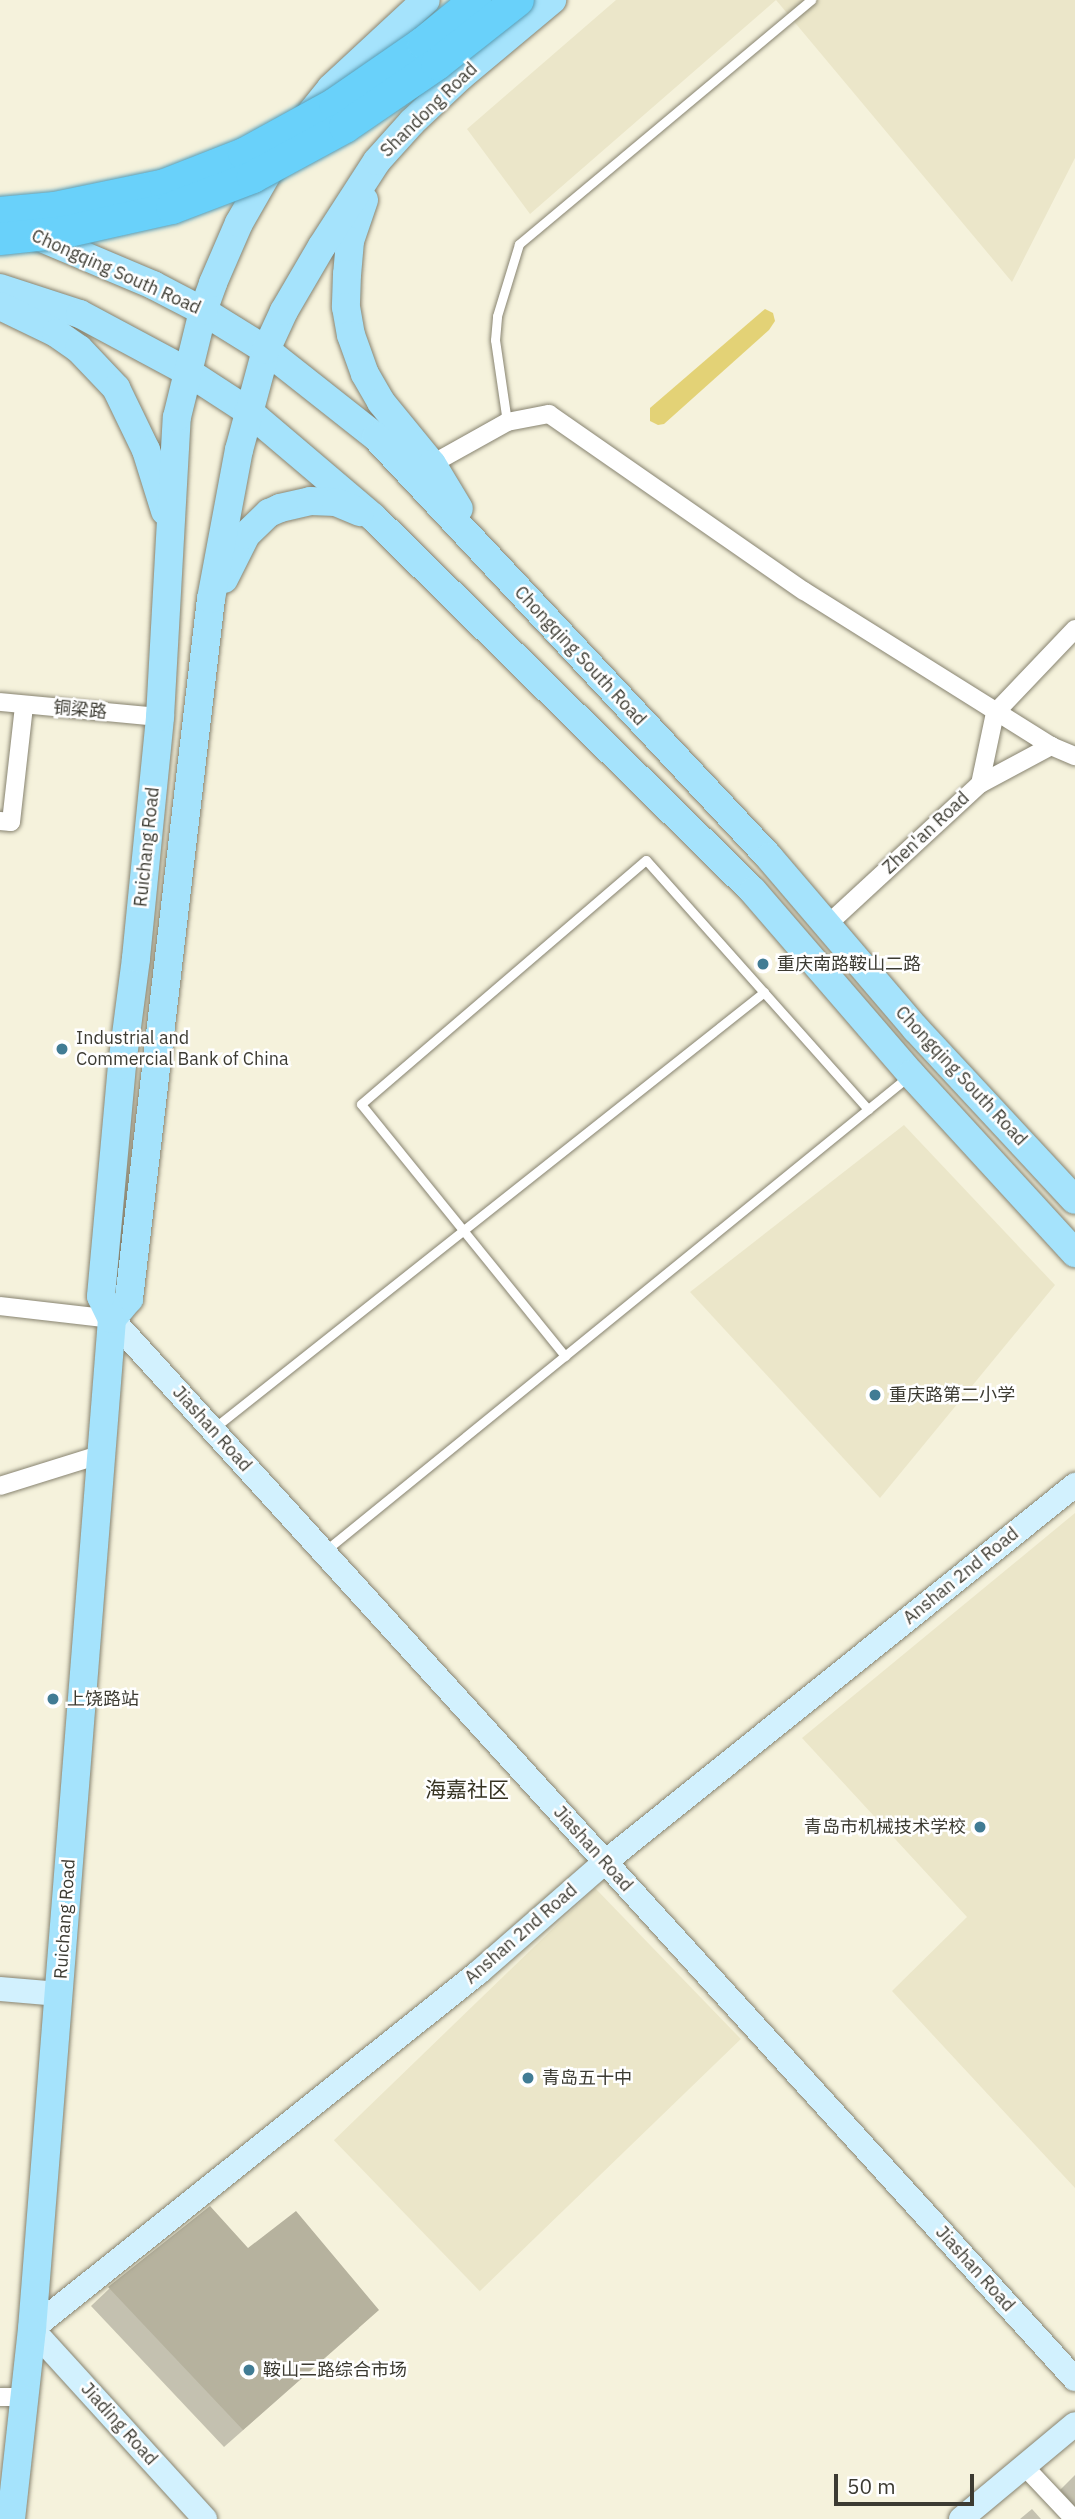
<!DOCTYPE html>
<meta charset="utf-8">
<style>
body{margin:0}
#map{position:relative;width:1075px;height:2519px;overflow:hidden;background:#f5f2dc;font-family:"IBM Plex Sans","Noto Sans SC",sans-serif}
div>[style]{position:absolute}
.built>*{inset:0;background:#ebe6c9;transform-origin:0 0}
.green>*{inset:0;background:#e3d276}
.shadow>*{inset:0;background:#0003}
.building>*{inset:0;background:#b6b29e}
.roads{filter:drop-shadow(0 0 2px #878370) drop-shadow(0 0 2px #878370)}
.lane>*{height:9px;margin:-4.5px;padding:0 4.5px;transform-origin:4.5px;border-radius:4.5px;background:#fff}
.street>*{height:18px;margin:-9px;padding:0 9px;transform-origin:9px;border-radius:9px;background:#fff}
.secondary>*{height:24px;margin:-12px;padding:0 12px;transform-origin:12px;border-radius:12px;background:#d2f1fe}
.primary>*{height:28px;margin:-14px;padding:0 14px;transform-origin:14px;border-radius:14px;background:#a5e3fc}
.bridges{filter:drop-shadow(0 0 2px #599cb4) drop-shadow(0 0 2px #599cb4)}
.highway-bridge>*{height:32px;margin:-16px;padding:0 16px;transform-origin:16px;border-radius:16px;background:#69d1fa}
.dots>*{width:19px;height:19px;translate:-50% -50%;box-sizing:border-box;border:4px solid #fff;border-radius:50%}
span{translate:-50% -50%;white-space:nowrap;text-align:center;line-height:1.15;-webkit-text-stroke:5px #fff;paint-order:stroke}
.street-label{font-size:18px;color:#3c3b32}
.poi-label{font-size:18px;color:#3c3b32}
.left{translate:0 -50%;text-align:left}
.right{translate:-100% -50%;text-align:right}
.quarter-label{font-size:21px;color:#363322}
.scale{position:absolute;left:834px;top:2474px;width:140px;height:32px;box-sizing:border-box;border:4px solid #3c3b32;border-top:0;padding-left:9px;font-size:21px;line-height:24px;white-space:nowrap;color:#3c3b32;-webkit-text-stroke:5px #fff;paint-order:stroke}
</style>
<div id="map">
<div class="built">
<div style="clip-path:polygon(616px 0,1075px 0,1075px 158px,1012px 282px,776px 0,530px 214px,467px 129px)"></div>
<div style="clip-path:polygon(904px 1125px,1055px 1285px,880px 1498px,690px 1292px)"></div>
<div style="clip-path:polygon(1075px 1513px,1075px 2188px,892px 1991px,967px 1917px,802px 1738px)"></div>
<div style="left:595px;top:1888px;width:210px;height:363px;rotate:46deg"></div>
</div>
<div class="green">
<div style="clip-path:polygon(765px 309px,773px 313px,775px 321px,769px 330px,664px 424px,658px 425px,650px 421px,650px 408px)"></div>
</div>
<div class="shadow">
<div style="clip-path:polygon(248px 2250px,359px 2328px,224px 2447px,91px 2306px,110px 2288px)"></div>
<div style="clip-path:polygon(1075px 2475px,1075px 2507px,1060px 2490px)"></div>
<div style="clip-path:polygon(1032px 2509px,1041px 2519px,1020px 2519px)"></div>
</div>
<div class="building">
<div style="clip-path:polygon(210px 2206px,248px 2248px,296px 2211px,379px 2310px,243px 2430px,108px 2287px)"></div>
</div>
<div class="roads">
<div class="lane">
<div style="left:507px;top:422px;width:83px;rotate:-98.3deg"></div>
<div style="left:495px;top:340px;width:24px;rotate:-85deg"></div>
<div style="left:497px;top:316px;width:75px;rotate:-73deg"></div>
<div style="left:519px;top:244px;width:381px;rotate:-39.9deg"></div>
<div style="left:565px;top:1356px;width:324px;rotate:-129deg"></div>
<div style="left:361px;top:1104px;width:375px;rotate:-40.6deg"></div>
<div style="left:646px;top:860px;width:334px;rotate:48.3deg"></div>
<div style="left:214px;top:1428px;width:702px;rotate:-38.4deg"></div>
<div style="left:326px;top:1550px;width:753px;rotate:-39.12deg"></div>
</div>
<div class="street">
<div style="left:432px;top:464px;width:86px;rotate:-29.2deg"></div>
<div style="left:507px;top:422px;width:43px;rotate:-10.8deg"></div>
<div style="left:549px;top:414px;width:310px;rotate:34.8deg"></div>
<div style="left:804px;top:591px;width:292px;rotate:32.1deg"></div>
<div style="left:0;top:702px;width:161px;rotate:5.4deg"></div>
<div style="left:980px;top:784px;width:81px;rotate:-28.2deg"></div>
<div style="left:1051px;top:746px;width:26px;rotate:23deg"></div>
<div style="left:0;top:821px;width:11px;rotate:5deg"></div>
<div style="left:11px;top:822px;width:117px;rotate:-83.6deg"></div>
<div style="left:827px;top:925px;width:208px;rotate:-42.7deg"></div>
<div style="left:980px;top:784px;width:73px;rotate:-78.1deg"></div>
<div style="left:995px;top:713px;width:116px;rotate:-46.4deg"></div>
<div style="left:0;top:1306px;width:113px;rotate:6.6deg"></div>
<div style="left:0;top:1486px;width:107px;rotate:-17.4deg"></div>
<div style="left:0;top:2397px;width:23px"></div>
<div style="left:1024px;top:2466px;width:73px;rotate:46.7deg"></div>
</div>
<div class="secondary">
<div style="left:112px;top:1319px;width:1432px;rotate:47.75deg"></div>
<div style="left:0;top:1989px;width:59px;rotate:4.8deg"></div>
<div style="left:205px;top:2519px;width:257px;rotate:-132.3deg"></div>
<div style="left:32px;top:2329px;width:572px;rotate:-38.61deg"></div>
<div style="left:479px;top:1972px;width:167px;rotate:-41.1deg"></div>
<div style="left:605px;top:1862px;width:603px;rotate:-38.73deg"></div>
<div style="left:961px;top:2519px;width:148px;rotate:-39.8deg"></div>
</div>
<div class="primary">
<div style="left:311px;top:113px;width:32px;rotate:-51deg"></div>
<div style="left:331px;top:88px;width:129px;rotate:-42.8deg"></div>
<div style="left:364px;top:200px;width:43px;rotate:108.9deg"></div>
<div style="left:350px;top:241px;width:33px;rotate:95deg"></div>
<div style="left:347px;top:274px;width:33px;rotate:92deg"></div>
<div style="left:346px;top:307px;width:28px;rotate:80deg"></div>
<div style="left:351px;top:335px;width:41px;rotate:70.3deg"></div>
<div style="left:365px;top:374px;width:32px;rotate:60deg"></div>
<div style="left:381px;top:402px;width:80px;rotate:50.6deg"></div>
<div style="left:432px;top:464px;width:52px;rotate:59deg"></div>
<div style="left:30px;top:233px;width:134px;rotate:22.9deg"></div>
<div style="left:153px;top:285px;width:56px;rotate:27.5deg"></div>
<div style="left:203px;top:311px;width:74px;rotate:31.8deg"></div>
<div style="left:266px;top:350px;width:140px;rotate:38.3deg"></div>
<div style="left:376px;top:437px;width:575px;rotate:46.9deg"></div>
<div style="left:769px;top:857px;width:226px;rotate:49.5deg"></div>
<div style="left:916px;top:1029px;width:233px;rotate:47.1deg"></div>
<div style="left:0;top:288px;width:84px;rotate:18deg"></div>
<div style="left:80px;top:314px;width:123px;rotate:28.2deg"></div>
<div style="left:188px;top:372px;width:72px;rotate:33deg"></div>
<div style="left:248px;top:411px;width:164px;rotate:40.3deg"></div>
<div style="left:373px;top:517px;width:533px;rotate:44.54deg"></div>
<div style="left:753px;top:891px;width:242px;rotate:49.2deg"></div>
<div style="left:911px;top:1074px;width:243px;rotate:47.5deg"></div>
<div style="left:0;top:306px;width:62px;rotate:25.7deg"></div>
<div style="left:56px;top:333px;width:28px;rotate:35deg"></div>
<div style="left:79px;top:349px;width:54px;rotate:46.5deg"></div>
<div style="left:116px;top:388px;width:69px;rotate:64.2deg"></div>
<div style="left:146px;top:450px;width:64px;rotate:72.7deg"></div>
<div style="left:224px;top:579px;width:49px;rotate:-63.4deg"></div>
<div style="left:246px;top:535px;width:32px;rotate:-44deg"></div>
<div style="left:269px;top:513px;width:12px;rotate:-24deg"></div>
<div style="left:280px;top:508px;width:31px;rotate:-13deg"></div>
<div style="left:310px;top:501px;width:26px;rotate:2deg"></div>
<div style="left:336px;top:502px;width:26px;rotate:23deg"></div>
<div style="left:112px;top:1319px;width:26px;rotate:-50deg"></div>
<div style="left:129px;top:1299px;width:705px;rotate:-83.32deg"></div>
<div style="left:211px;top:599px;width:152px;rotate:-79.4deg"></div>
<div style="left:239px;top:450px;width:104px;rotate:-74.9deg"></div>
<div style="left:266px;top:350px;width:43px;rotate:-65.2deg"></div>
<div style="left:284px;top:311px;width:75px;rotate:-59.7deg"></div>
<div style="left:322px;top:246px;width:101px;rotate:-57.1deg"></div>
<div style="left:377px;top:161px;width:52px;rotate:-48.1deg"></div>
<div style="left:412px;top:122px;width:67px;rotate:-43.2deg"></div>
<div style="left:461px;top:76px;width:119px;rotate:-39.9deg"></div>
<div style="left:11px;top:2519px;width:191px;rotate:-83.7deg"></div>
<div style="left:32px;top:2329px;width:1013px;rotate:-85.47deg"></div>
<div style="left:112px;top:1319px;width:25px;rotate:-116deg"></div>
<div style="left:101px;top:1296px;width:232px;rotate:-84.8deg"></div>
<div style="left:122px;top:1065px;width:108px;rotate:-82.5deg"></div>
<div style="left:136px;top:958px;width:242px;rotate:-84.3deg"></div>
<div style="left:160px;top:717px;width:300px;rotate:-86.8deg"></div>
<div style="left:177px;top:417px;width:109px;rotate:-76.2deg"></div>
<div style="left:203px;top:311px;width:30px;rotate:-70deg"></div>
<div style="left:213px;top:283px;width:65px;rotate:-66.6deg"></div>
<div style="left:239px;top:223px;width:70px;rotate:-60.2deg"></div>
</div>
</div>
<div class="bridges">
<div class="highway-bridge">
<div style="left:0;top:213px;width:55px;rotate:-5.2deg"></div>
<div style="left:55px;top:208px;width:112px;rotate:-11.8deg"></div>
<div style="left:165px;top:185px;width:85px;rotate:-21.4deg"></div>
<div style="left:244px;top:154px;width:104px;rotate:-28.8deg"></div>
<div style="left:335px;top:104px;width:107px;rotate:-34.7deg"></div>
<div style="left:423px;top:43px;width:68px;rotate:-39.1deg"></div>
<div style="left:0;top:239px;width:65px;rotate:-6.1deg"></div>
<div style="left:65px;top:232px;width:110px;rotate:-12.6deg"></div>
<div style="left:172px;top:208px;width:87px;rotate:-20.9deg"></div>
<div style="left:253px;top:177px;width:105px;rotate:-28.5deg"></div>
<div style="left:345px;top:127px;width:112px;rotate:-34.4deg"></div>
<div style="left:437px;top:64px;width:103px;rotate:-38.3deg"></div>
</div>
</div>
<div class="dots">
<div style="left:763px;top:964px;background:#417c94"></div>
<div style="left:62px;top:1049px;background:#417c94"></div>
<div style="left:875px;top:1395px;background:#417c94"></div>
<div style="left:53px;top:1699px;background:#417c94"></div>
<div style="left:980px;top:1827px;background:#417c94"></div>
<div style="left:528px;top:2078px;background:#417c94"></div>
<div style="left:249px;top:2370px;background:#417c94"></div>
</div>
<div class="street-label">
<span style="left:429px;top:110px;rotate:-44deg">Shandong Road</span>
<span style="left:116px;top:272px;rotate:24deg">Chongqing South Road</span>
<span style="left:580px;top:656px;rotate:47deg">Chongqing South Road</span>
<span style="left:80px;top:710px;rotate:5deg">铜梁路</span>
<span style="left:926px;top:833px;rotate:-43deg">Zhen'an Road</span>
<span style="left:147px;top:847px;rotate:-84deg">Ruichang Road</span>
<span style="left:961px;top:1076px;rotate:47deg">Chongqing South Road</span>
<span style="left:212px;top:1429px;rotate:48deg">Jiashan Road</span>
<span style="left:961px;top:1576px;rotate:-39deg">Anshan 2nd Road</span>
<span style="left:593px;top:1849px;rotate:48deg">Jiashan Road</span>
<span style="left:65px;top:1919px;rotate:-86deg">Ruichang Road</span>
<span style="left:521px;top:1934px;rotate:-41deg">Anshan 2nd Road</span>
<span style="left:975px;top:2269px;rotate:48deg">Jiashan Road</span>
<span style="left:119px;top:2424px;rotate:48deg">Jiading Road</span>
</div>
<div class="poi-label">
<span class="left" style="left:777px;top:964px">重庆南路鞍山二路</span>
<span class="left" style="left:76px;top:1049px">Industrial and<br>Commercial Bank of China</span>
<span class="left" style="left:889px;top:1395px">重庆路第二小学</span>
<span class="left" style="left:67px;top:1699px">上饶路站</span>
<span class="right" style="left:966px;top:1827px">青岛市机械技术学校</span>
<span class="left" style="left:542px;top:2078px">青岛五十中</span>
<span class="left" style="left:263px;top:2370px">鞍山二路综合市场</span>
</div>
<div class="quarter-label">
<span style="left:467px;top:1789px">海嘉社区</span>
</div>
<div class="scale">50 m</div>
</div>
